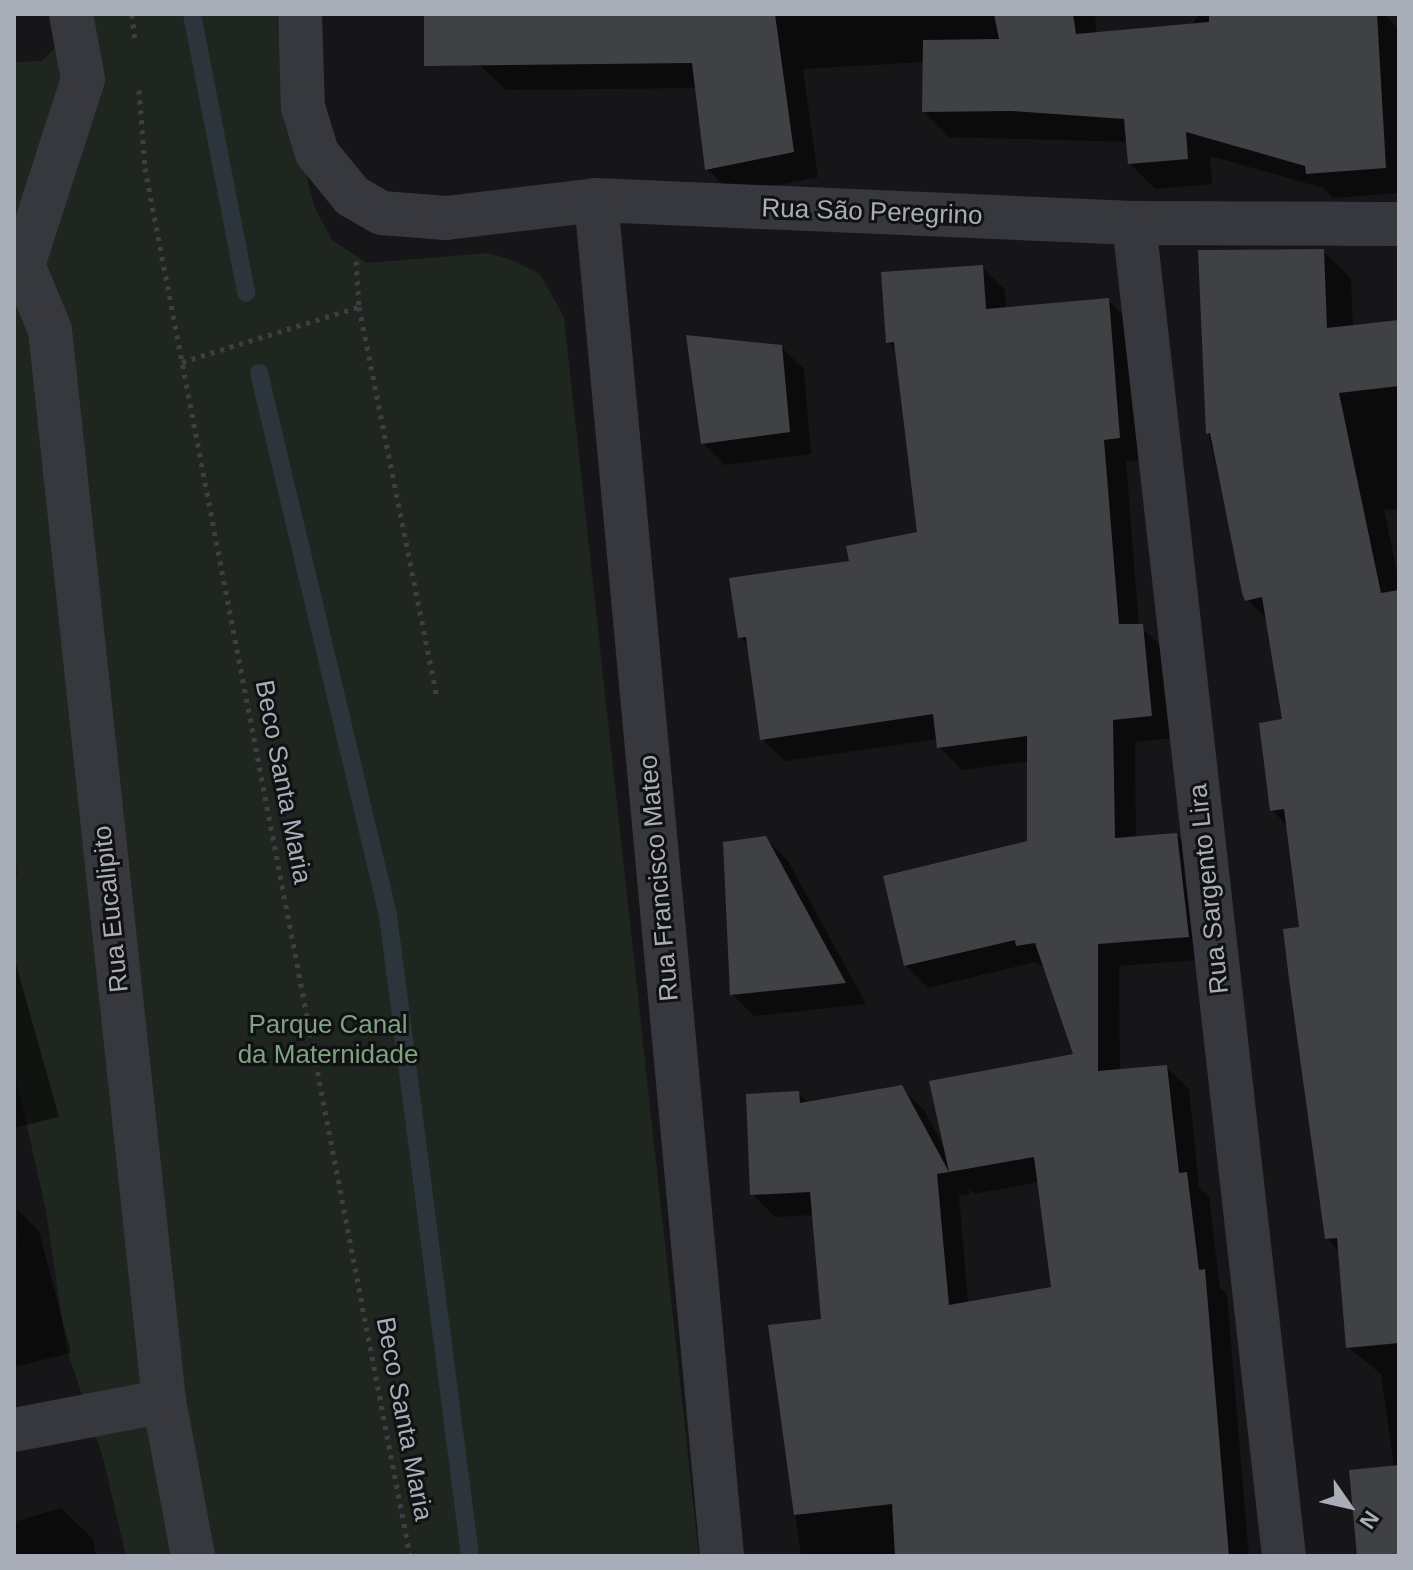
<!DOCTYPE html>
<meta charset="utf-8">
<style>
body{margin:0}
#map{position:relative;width:1413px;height:1570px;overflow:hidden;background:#161618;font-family:Helvetica,sans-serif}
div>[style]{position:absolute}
.green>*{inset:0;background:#1e261f}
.shadow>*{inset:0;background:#0007}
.stream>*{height:18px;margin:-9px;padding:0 9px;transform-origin:9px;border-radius:9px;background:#2c353c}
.building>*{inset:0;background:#404145}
.path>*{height:5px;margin-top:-2.5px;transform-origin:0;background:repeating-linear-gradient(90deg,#3d3f44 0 4px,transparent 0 10px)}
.minor>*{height:44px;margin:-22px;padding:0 22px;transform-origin:22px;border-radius:22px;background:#37383d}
span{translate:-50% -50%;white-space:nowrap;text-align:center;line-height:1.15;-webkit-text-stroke:6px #111113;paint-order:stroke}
.street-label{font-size:26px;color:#a8adb8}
.park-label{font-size:26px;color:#7fa381}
.frame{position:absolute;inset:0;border:16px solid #a8adb8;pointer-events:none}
.north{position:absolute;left:1309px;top:1466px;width:80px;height:80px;-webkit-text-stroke:6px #111113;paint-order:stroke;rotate:124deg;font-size:22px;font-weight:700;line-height:32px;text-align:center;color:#a8adb8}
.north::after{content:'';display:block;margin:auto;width:28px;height:36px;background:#a8adb8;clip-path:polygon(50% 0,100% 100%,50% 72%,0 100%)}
</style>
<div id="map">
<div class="green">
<div style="clip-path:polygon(51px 14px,277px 14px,280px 63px,314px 206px,332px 240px,367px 263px,488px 253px,514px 261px,540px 274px,564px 317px,699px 1556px,126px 1556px,103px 1458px,66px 1347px,46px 1211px,14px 1068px,14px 62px,42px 61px,57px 46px)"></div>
</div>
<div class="shadow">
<div style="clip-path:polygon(426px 14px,1095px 14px,1097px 35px,1191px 26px,1199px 14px,1384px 14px,1399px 29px,1399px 193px,1333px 198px,1323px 188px,1210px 156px,1212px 184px,1155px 189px,1129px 163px,1128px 142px,949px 137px,924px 112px,925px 62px,803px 69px,818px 177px,732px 194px,707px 169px,697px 88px,506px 90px)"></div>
<div style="clip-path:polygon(1323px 251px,1351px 278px,1353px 327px,1399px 322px,1399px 509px,1384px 510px,1399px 581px,1399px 1556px,1359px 1556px,1394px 1467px,1381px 1374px,1348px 1347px,1340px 1252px,1327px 1239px,1302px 928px,1288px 827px,1272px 810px,1284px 721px,1268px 620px,1247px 600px,1208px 433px)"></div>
<div style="clip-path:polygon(evenodd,982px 267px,1005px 290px,1006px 310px,1108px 300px,1131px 323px,1142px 460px,1126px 462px,1139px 626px,1165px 649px,1174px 738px,1135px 742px,1136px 838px,1177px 835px,1199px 857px,1211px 959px,1119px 966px,1120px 1071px,1166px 1067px,1189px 1089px,1199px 1187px,1209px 1197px,1220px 1288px,1227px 1294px,1249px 1556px,801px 1556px,770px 1327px,823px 1320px,814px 1215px,775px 1217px,752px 1194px,798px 1093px,809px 1103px,901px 1088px,924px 1110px,945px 1149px,1076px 1056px,1045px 967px,1035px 962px,928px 988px,905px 965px,1029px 843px,1029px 761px,962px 770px,939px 747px,938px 739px,785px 761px,762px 739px,749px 646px,740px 637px,851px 563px,919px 533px,897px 351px,888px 342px,982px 267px,1039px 1182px,1053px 1288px,968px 1303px,959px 1196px,970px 1194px,967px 1187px,974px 1194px,1039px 1182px)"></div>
<div style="clip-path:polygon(781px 347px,804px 369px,811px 454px,725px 465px,703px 443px)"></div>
<div style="clip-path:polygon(766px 839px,788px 861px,866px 1004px,754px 1016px,732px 994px)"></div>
<div style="clip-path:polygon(14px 849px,17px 874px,14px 874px)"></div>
<div style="clip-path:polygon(14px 957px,59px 1117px,14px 1128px)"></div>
<div style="clip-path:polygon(17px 1209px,39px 1231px,71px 1353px,14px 1367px)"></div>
<div style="clip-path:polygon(61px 1508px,93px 1539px,96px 1556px,14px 1556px,14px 1522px)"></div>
</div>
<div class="stream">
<div style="left:192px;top:14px;width:284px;rotate:79deg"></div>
<div style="left:259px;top:373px;width:557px;rotate:76.61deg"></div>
<div style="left:388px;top:915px;width:646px;rotate:82.71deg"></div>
</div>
<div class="building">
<div style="clip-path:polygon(424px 14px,775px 14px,794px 152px,705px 170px,692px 63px,424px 66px)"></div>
<div style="clip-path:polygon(994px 14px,1073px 14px,1076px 34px,1209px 22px,1209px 14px,1377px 14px,1386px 168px,1306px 174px,1305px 166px,1186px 132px,1188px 159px,1128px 164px,1124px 119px,1012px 111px,922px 112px,923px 40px,999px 39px)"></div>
<div style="clip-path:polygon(1324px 249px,1327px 328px,1399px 320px,1399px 386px,1339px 393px,1381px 593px,1399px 590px,1399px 1343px,1346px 1348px,1337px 1238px,1325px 1239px,1289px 979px,1283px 929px,1299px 927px,1284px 809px,1270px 811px,1259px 723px,1282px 719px,1262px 597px,1245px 601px,1242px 593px,1210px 433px,1206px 434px,1198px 250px)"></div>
<div style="clip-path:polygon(983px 265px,986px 309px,1109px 298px,1120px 438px,1104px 440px,1119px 624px,1143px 624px,1152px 716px,1113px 720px,1115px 838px,1177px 833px,1189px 937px,1098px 944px,1098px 1071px,1167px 1065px,1179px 1173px,1187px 1172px,1199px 1270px,1205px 1269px,1229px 1556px,895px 1556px,892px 1504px,794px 1515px,768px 1325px,821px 1319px,810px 1192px,750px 1195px,746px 1094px,799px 1091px,800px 1103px,902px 1085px,949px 1172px,937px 1174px,949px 1305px,1051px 1287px,1034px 1157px,949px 1172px,929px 1081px,1073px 1054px,1035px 943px,1016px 946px,1015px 940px,904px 966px,883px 876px,1027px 841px,1027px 736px,937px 748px,933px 714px,760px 740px,746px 637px,738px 638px,729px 578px,849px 561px,846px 546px,917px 532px,894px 342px,886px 343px,881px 272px)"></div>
<div style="clip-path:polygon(686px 335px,782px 345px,790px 432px,701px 444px)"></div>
<div style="clip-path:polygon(766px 836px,846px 983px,730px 995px,723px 842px)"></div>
<div style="clip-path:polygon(1399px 1465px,1399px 1556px,1357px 1556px,1349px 1470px)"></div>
</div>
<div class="path">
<div style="left:132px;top:14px;width:27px;rotate:84deg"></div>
<div style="left:139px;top:90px;width:78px;rotate:85.6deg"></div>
<div style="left:145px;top:168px;width:1413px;rotate:79.19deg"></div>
<div style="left:356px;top:261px;width:46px;rotate:86.3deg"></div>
<div style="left:359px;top:307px;width:397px;rotate:78.7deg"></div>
<div style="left:182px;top:362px;width:185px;rotate:-17.3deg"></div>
</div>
<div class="minor">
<div style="left:300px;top:14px;width:93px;rotate:88.2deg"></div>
<div style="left:303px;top:107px;width:48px;rotate:73.1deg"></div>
<div style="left:317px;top:153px;width:55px;rotate:50.9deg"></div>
<div style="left:352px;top:196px;width:34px;rotate:30deg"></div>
<div style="left:382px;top:213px;width:64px;rotate:4.5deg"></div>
<div style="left:446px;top:218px;width:151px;rotate:-6.8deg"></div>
<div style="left:596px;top:200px;width:538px;rotate:2.45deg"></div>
<div style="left:1134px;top:223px;width:265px;rotate:0.2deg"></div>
<div style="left:596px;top:200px;width:1362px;rotate:84.69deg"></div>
<div style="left:1134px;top:223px;width:1341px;rotate:83.58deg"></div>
<div style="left:23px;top:265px;width:70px;rotate:67.4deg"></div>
<div style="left:50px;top:330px;width:1077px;rotate:83.92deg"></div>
<div style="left:164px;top:1401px;width:158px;rotate:79.4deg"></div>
<div style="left:23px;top:265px;width:195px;rotate:-72.1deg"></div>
<div style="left:83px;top:79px;width:66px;rotate:-100.5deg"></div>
<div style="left:14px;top:1430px;width:153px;rotate:-10.9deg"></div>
</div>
<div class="street-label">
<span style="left:872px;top:212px;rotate:2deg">Rua São Peregrino</span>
<span style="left:283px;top:782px;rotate:79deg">Beco Santa Maria</span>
<span style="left:659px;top:878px;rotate:-95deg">Rua Francisco Mateo</span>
<span style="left:1209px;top:889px;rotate:-96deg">Rua Sargento Lira</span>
<span style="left:111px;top:909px;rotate:-96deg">Rua Eucalipito</span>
<span style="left:404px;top:1419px;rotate:79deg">Beco Santa Maria</span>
</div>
<div class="park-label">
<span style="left:328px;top:1040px">Parque Canal<br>da Maternidade</span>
</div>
<div class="frame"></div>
<div class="north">N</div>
</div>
